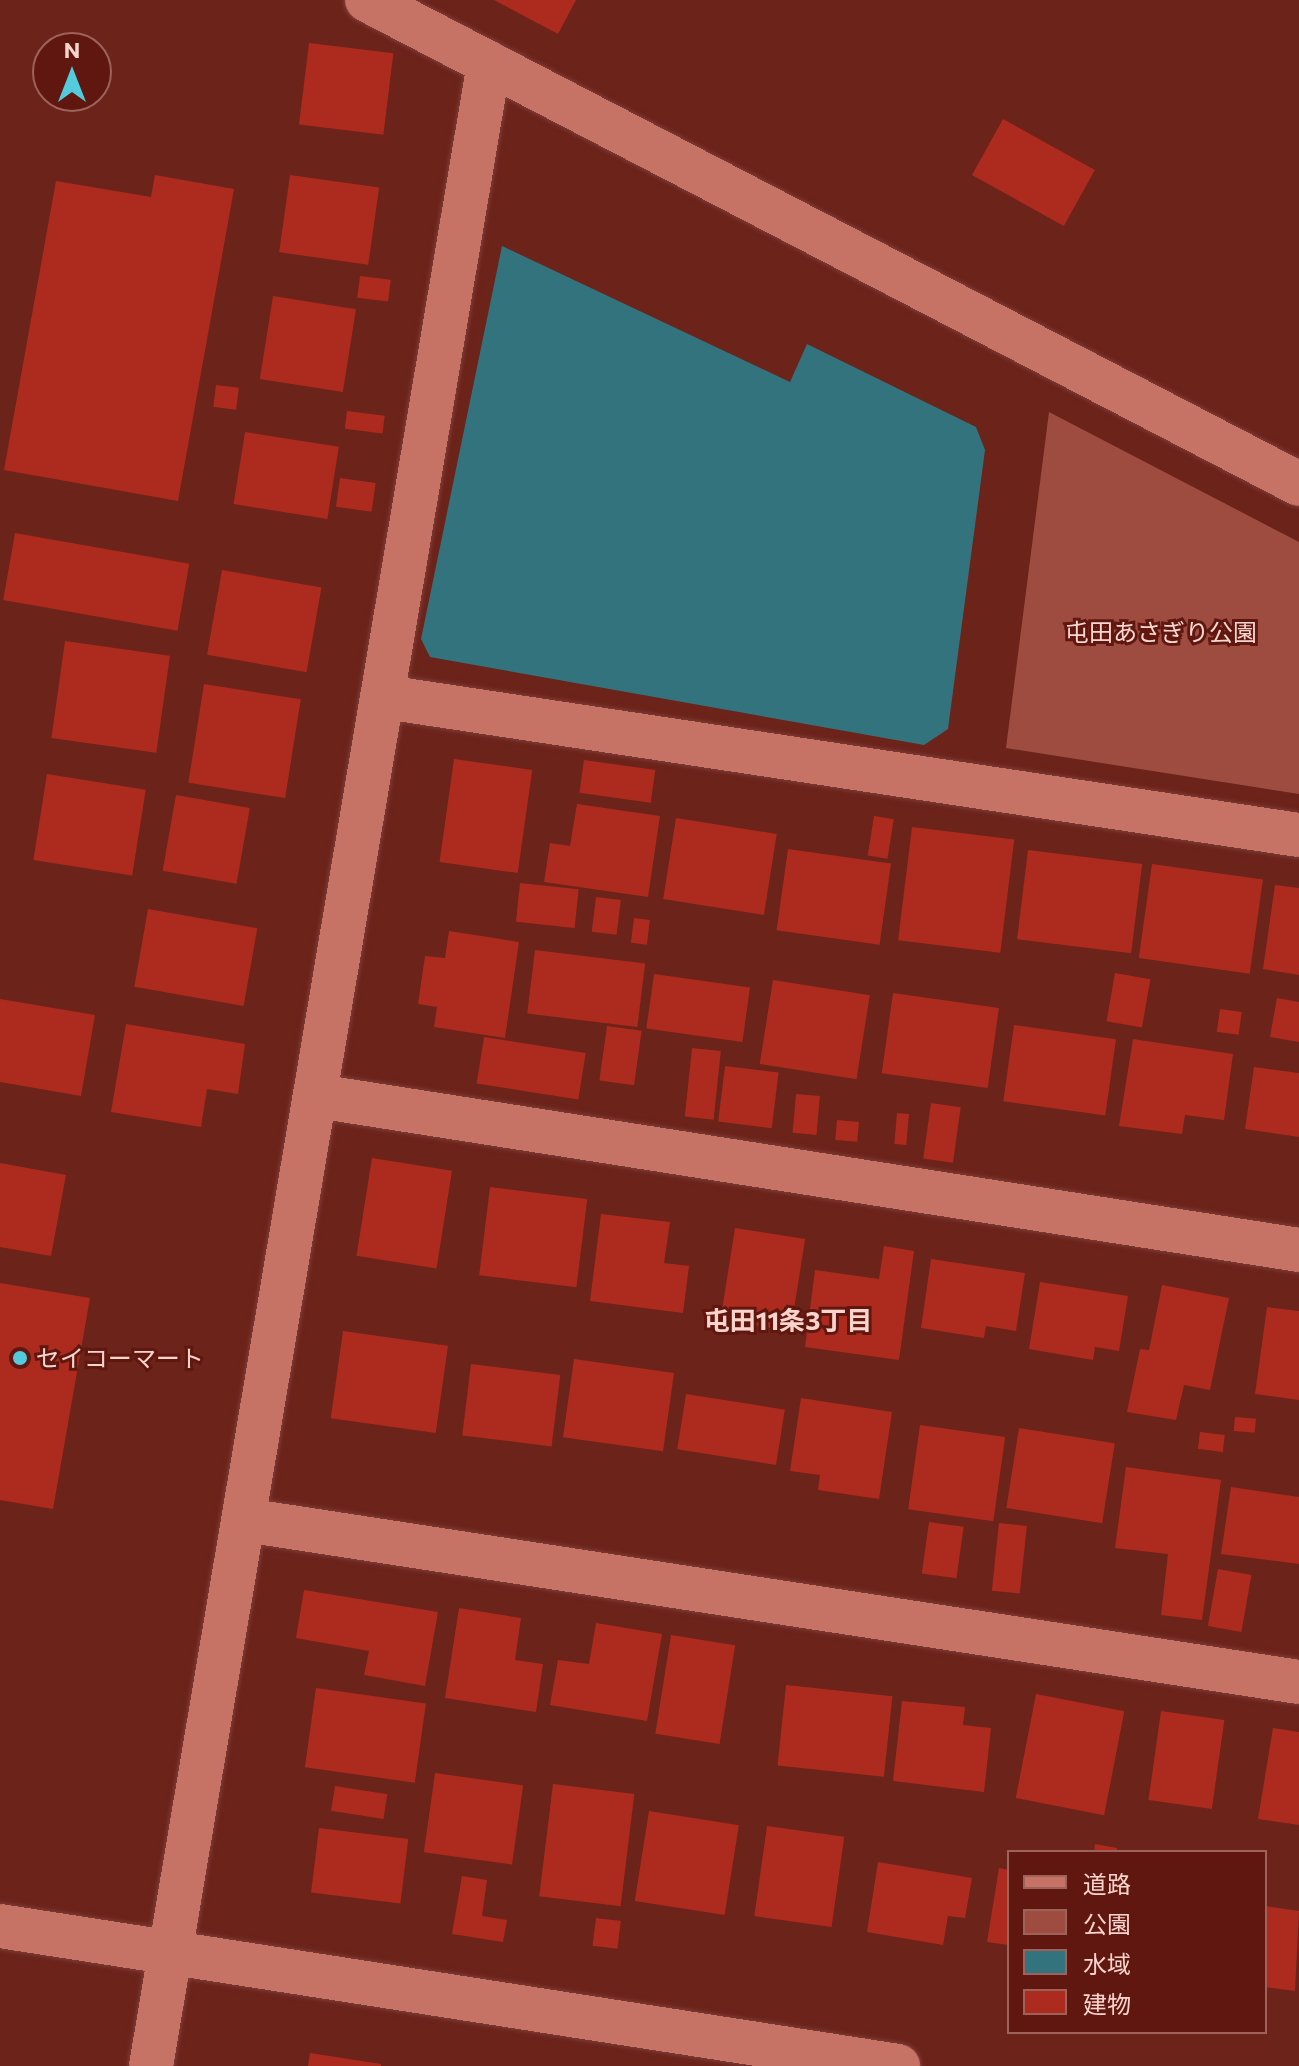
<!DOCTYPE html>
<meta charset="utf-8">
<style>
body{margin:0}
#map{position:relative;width:1299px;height:2066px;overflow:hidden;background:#6c231a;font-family:Commissioner,"Noto Sans JP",sans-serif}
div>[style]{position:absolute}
.green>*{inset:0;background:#9e4c40}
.water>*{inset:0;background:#33737e}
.building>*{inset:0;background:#ac2b1e;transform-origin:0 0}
.roads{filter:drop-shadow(0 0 2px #7e3d39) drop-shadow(0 0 2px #7e3d39)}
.minor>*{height:44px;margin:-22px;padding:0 22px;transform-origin:22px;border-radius:22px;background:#c67366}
.dots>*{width:22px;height:22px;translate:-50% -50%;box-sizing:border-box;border:4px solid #60170f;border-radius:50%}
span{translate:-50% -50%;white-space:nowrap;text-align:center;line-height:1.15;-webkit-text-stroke:6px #60170f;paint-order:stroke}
.park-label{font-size:24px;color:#f9d7d1}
.poi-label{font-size:24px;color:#f9d4cd}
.left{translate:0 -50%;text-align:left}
.neighbourhood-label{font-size:26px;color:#f9d4cd;font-weight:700}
.legend{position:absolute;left:1007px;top:1850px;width:260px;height:184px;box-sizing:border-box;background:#60170f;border:2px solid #9d635b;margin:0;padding:10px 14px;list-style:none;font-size:24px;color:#f9d4cd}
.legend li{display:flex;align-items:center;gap:16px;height:40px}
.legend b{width:40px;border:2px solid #9d635b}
.north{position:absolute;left:32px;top:32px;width:80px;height:80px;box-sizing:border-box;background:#60170f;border:2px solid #9d635b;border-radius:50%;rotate:0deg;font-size:22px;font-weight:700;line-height:32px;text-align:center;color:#f9d4cd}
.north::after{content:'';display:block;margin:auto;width:28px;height:36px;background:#54cadd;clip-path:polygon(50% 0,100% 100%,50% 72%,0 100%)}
</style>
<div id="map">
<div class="green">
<div style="clip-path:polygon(1049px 412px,1299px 542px,1299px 794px,1006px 748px)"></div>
</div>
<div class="water">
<div style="clip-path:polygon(502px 246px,790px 382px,807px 344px,976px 427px,985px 450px,948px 729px,924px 745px,430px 657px,421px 639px)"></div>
</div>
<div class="building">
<div style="clip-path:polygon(494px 0,576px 0,558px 34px)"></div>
<div style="left:309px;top:43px;width:85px;height:82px;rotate:7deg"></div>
<div style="left:1003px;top:119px;width:105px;height:64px;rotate:29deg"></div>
<div style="clip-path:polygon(155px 175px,234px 189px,178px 501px,4px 470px,56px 181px,151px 197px)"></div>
<div style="left:290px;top:175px;width:90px;height:78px;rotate:8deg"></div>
<div style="left:360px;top:276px;width:31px;height:22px;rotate:7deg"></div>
<div style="left:273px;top:296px;width:84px;height:84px;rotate:9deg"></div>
<div style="left:216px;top:385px;width:23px;height:22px;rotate:7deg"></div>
<div style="left:347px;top:411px;width:38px;height:18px;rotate:7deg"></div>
<div style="left:245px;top:432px;width:95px;height:73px;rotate:9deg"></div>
<div style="left:340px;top:478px;width:36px;height:29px;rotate:8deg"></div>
<div style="left:15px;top:533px;width:177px;height:68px;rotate:10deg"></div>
<div style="left:222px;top:570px;width:101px;height:86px;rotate:10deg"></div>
<div style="left:65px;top:641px;width:106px;height:98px;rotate:8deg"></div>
<div style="left:204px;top:684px;width:98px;height:100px;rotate:9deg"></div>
<div style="left:454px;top:759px;width:79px;height:104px;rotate:8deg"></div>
<div style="left:584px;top:760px;width:72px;height:33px;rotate:8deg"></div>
<div style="left:47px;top:774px;width:100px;height:87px;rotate:9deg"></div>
<div style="left:176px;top:795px;width:75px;height:77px;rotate:10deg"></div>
<div style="clip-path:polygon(577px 804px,660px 816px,648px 897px,544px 882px,550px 843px,570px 846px)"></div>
<div style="left:874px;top:816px;width:20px;height:40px;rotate:9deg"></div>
<div style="left:676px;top:818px;width:102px;height:82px;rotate:9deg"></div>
<div style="left:912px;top:827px;width:103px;height:114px;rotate:7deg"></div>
<div style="left:788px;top:849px;width:104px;height:82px;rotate:8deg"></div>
<div style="left:1028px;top:850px;width:115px;height:90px;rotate:7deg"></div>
<div style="left:1152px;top:864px;width:112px;height:95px;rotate:8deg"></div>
<div style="left:520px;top:883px;width:59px;height:39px;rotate:6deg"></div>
<div style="clip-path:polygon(1275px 885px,1299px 888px,1299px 975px,1263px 969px)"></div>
<div style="left:596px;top:897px;width:25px;height:35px;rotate:7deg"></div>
<div style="left:148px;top:909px;width:111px;height:79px;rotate:10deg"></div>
<div style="left:634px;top:918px;width:16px;height:25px;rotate:7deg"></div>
<div style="clip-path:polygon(449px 931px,519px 942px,505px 1038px,434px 1027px,437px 1007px,418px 1004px,425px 956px,445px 958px)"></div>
<div style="left:535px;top:950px;width:111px;height:64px;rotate:7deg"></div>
<div style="left:1115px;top:973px;width:36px;height:49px;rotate:10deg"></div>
<div style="left:654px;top:974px;width:97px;height:55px;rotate:8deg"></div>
<div style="left:773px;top:980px;width:98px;height:85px;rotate:9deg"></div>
<div style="left:893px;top:993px;width:107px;height:81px;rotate:8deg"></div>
<div style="clip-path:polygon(1277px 998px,1299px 1002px,1299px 1042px,1270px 1037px)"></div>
<div style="clip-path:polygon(0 999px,95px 1015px,81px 1096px,0 1082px)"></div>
<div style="left:1220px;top:1009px;width:22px;height:23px;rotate:8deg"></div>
<div style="clip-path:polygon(126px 1024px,245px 1044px,238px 1094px,207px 1089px,201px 1127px,111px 1112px)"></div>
<div style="left:1014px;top:1025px;width:103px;height:77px;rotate:8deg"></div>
<div style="left:607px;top:1026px;width:35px;height:55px;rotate:8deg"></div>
<div style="left:484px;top:1037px;width:103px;height:47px;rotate:9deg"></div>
<div style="clip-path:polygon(1133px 1039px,1233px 1054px,1224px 1120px,1185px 1115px,1182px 1134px,1119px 1126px)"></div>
<div style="left:692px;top:1048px;width:29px;height:69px;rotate:6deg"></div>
<div style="left:725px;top:1066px;width:54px;height:56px;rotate:7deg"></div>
<div style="clip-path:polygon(1254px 1067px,1299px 1073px,1299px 1137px,1245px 1129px)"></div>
<div style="left:796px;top:1094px;width:24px;height:39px;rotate:5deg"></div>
<div style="left:931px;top:1103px;width:30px;height:56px;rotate:8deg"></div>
<div style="left:897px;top:1113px;width:12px;height:31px;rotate:5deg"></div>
<div style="left:837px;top:1120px;width:22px;height:20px;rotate:5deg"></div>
<div style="left:372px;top:1158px;width:81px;height:99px;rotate:9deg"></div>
<div style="clip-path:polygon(0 1163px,66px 1175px,51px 1256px,0 1247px)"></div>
<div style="left:490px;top:1187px;width:98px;height:89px;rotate:7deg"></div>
<div style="clip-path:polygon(601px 1214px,670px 1222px,664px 1263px,689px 1266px,683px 1313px,590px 1301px)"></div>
<div style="left:735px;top:1228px;width:71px;height:93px;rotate:9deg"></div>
<div style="clip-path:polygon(884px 1246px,914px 1251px,899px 1360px,805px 1347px,815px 1270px,879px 1279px)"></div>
<div style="clip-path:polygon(931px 1259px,1025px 1273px,1016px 1331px,986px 1326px,984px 1338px,921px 1328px)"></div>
<div style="clip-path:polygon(1040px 1282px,1128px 1296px,1119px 1351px,1095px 1347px,1093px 1360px,1029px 1349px)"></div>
<div style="clip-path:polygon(0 1283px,90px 1298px,53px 1509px,0 1500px)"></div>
<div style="clip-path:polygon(1162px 1285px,1229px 1298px,1210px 1390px,1184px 1385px,1176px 1420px,1127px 1412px,1140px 1349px,1149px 1350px)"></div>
<div style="clip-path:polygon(1267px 1307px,1299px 1311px,1299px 1400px,1255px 1394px)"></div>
<div style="left:343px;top:1331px;width:106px;height:88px;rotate:8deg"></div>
<div style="left:574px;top:1359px;width:101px;height:79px;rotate:8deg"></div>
<div style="left:471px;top:1364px;width:90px;height:72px;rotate:7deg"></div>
<div style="left:686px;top:1394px;width:100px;height:56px;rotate:9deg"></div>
<div style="clip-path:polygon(801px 1398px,892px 1412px,879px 1499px,818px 1490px,820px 1475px,790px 1471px)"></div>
<div style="left:1235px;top:1417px;width:21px;height:14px;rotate:5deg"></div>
<div style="left:920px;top:1425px;width:86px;height:85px;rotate:8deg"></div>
<div style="left:1019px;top:1428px;width:97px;height:81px;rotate:9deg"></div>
<div style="left:1200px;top:1432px;width:25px;height:17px;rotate:7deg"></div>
<div style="clip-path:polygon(1126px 1467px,1221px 1480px,1202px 1620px,1161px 1615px,1168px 1554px,1115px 1548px)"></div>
<div style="clip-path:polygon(1231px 1487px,1299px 1497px,1299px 1564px,1221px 1554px)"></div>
<div style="left:929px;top:1522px;width:35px;height:52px;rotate:8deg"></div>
<div style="left:999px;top:1523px;width:28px;height:68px;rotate:6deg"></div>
<div style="left:1218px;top:1569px;width:34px;height:58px;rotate:10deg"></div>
<div style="clip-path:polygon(304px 1590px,438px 1612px,425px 1686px,364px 1675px,369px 1651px,296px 1638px)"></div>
<div style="clip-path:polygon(459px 1608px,521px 1618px,515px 1660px,543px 1664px,536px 1712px,445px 1698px)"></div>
<div style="clip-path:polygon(596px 1623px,662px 1634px,647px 1721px,550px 1705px,558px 1660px,589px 1664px)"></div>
<div style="left:671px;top:1635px;width:65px;height:100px;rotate:9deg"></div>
<div style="left:786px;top:1685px;width:107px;height:81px;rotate:6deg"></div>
<div style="left:316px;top:1688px;width:111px;height:80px;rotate:8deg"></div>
<div style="left:1036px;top:1694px;width:90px;height:106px;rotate:11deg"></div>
<div style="clip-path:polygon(902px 1701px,965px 1707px,963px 1725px,991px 1728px,984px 1792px,893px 1781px)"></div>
<div style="left:1161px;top:1711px;width:64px;height:90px;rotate:8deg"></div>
<div style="clip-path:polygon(1273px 1728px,1299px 1732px,1299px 1825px,1258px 1819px)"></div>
<div style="left:435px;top:1773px;width:89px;height:80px;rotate:8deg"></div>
<div style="left:553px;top:1784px;width:82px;height:113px;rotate:7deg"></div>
<div style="left:335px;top:1786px;width:53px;height:25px;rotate:9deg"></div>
<div style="left:649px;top:1811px;width:91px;height:91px;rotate:9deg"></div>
<div style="left:767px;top:1826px;width:78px;height:91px;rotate:8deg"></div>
<div style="left:319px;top:1828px;width:90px;height:65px;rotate:7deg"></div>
<div style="clip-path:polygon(1095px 1844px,1117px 1848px,1117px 1852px,1094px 1852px)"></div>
<div style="clip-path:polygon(878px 1862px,972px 1878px,965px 1918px,948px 1916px,943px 1945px,867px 1932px)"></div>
<div style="clip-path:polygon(999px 1868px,1009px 1870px,1009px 1945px,987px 1942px)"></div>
<div style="clip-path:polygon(462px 1876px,487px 1880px,482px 1916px,507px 1920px,503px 1942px,452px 1934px)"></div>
<div style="clip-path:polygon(1265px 1906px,1299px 1911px,1295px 1991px,1265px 1987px)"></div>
<div style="left:596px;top:1918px;width:25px;height:28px;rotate:7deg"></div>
<div style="clip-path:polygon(310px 2053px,381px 2064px,381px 2066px,308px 2066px)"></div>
</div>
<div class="roads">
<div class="minor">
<div style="left:367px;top:0;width:1050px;rotate:27.44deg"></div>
<div style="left:385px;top:697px;width:924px;rotate:8.59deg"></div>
<div style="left:317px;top:1096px;width:994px;rotate:8.91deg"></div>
<div style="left:245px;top:1520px;width:1066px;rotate:8.74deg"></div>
<div style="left:0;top:1926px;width:909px;rotate:8.86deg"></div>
<div style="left:151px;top:2066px;width:2031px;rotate:-80.42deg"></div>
</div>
</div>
<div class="dots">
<div style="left:20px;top:1358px;background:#54cadd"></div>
</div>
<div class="park-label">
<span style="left:1161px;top:632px">屯田あさぎり公園</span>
</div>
<div class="poi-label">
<span class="left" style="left:36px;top:1358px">セイコーマート</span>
</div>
<div class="neighbourhood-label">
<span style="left:788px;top:1320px">屯田11条3丁目</span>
</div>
<ul class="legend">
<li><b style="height:10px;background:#c67366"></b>道路</li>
<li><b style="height:22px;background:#9e4c40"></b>公園</li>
<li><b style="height:22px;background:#33737e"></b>水域</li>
<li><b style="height:22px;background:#ac2b1e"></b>建物</li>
</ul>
<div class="north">N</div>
</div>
